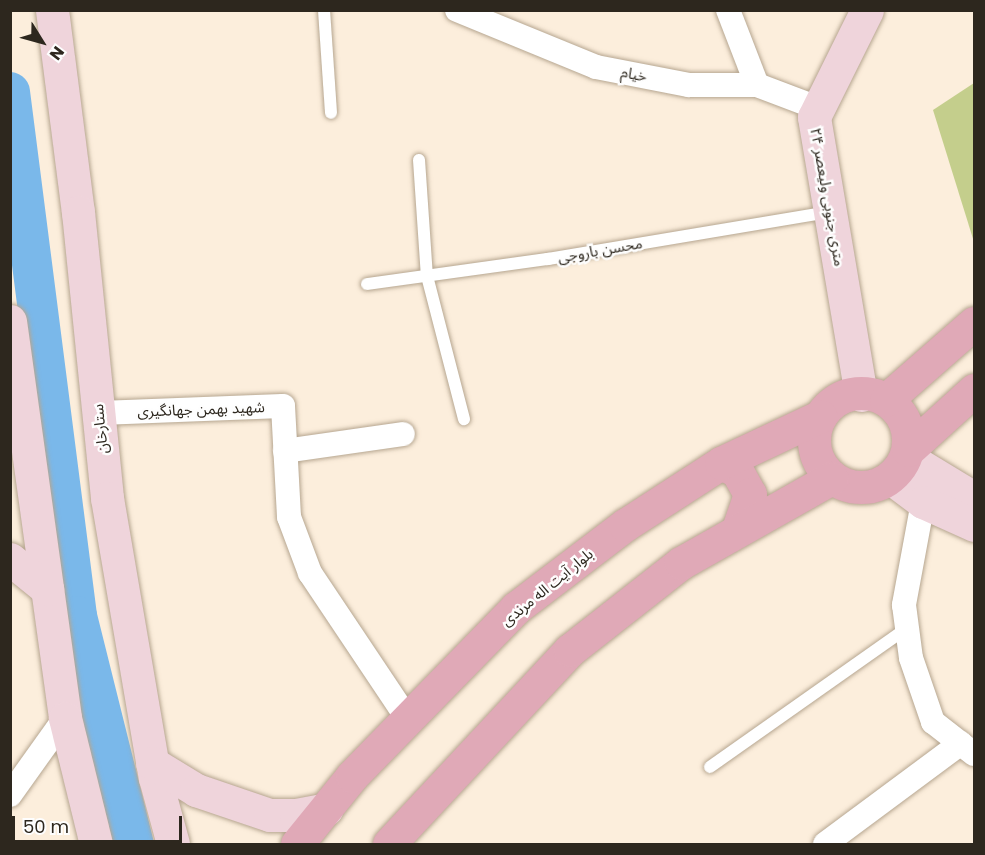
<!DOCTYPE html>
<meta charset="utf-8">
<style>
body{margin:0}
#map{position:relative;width:985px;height:855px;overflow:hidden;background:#fceedc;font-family:Poppins,"Noto Sans Arabic",sans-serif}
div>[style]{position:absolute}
.green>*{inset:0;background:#c4ce8c}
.river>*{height:40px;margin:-20px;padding:0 20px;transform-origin:20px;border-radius:20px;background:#7ab8ea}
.roads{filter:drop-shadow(0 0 2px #b6a690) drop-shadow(0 0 2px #b6a690)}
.lane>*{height:12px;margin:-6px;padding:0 6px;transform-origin:6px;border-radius:6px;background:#fff}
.street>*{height:24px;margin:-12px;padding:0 12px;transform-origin:12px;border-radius:12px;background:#fff}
.secondary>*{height:33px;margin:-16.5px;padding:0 16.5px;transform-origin:16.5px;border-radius:16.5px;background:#efd4db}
.primary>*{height:33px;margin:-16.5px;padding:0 16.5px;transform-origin:16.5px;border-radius:16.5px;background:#e0a9b7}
.primary>.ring{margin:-16.5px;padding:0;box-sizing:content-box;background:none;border:33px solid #e0a9b7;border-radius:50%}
span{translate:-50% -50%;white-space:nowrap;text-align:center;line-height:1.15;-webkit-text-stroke:5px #fefefe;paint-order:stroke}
.street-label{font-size:15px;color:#2d271e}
.frame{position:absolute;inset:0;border:12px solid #2d271e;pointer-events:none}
.north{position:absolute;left:12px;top:12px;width:60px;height:60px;-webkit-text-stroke:4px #fefefe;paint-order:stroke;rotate:127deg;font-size:16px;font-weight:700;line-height:24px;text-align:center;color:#2d271e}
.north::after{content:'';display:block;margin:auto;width:21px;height:27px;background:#2d271e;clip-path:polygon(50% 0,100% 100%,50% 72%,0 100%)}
.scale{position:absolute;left:12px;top:816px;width:170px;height:27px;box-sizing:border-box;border:3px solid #2d271e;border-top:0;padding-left:8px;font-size:18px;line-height:21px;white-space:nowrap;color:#2d271e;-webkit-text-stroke:4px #fefefe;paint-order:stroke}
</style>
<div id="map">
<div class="green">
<div style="clip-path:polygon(974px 83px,974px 242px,933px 110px)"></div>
</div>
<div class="river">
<div style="left:10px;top:92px;width:528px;rotate:82.71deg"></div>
<div style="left:77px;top:616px;width:235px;rotate:76deg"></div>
</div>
<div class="roads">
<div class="lane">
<div style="left:324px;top:10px;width:103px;rotate:86.1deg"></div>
<div style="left:419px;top:160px;width:116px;rotate:86.1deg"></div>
<div style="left:427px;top:276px;width:148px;rotate:75.5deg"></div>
<div style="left:367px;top:284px;width:183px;rotate:-7.9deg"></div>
<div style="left:548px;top:259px;width:284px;rotate:-9.5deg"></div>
<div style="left:710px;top:767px;width:241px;rotate:-35.2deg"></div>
</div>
<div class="street">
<div style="left:457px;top:10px;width:150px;rotate:22.3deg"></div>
<div style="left:596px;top:67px;width:95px;rotate:11deg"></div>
<div style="left:689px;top:85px;width:68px"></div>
<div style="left:757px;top:85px;width:65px;rotate:20.7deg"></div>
<div style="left:728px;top:10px;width:80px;rotate:68.9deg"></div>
<div style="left:99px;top:413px;width:184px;rotate:-2.2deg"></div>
<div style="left:283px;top:406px;width:111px;rotate:86.9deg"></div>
<div style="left:289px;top:517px;width:60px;rotate:69.4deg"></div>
<div style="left:310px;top:573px;width:174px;rotate:56.2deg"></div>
<div style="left:285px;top:451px;width:119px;rotate:-8.2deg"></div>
<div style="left:923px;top:502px;width:105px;rotate:100.5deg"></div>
<div style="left:904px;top:605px;width:53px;rotate:82.5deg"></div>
<div style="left:911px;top:658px;width:68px;rotate:71deg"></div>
<div style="left:933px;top:722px;width:52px;rotate:38deg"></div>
<div style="left:10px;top:795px;width:95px;rotate:-54.5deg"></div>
<div style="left:825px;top:844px;width:169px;rotate:-36.6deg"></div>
</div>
<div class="secondary">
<div style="left:52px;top:10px;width:204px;rotate:82.7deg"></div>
<div style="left:78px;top:212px;width:287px;rotate:84.2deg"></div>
<div style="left:107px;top:498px;width:284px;rotate:80.3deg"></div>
<div style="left:155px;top:778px;width:68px;rotate:74.7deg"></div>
<div style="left:10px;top:321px;width:401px;rotate:82.1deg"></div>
<div style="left:65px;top:718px;width:130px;rotate:76.2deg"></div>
<div style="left:861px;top:395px;width:282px;rotate:-99.6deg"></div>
<div style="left:814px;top:117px;width:119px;rotate:-63.6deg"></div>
<div style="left:906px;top:457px;width:79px;rotate:31.1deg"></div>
<div style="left:891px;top:478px;width:40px;rotate:37deg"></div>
<div style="left:923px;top:502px;width:56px;rotate:24.3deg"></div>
<div style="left:10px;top:559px;width:48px;rotate:39deg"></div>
<div style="left:152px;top:763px;width:52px;rotate:31.5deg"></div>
<div style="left:196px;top:790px;width:78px;rotate:18.7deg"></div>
<div style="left:270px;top:815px;width:26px"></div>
<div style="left:296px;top:815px;width:31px;rotate:-11deg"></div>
</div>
<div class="primary">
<div class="ring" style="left:814px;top:393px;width:61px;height:61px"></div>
<div style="left:886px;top:400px;width:117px;rotate:-41.2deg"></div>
<div style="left:908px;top:450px;width:89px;rotate:-42.3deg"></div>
<div style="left:721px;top:463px;width:18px;rotate:27deg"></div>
<div style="left:737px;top:471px;width:26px;rotate:61deg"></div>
<div style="left:750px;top:494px;width:36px;rotate:109deg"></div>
<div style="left:297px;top:844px;width:87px;rotate:-51deg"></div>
<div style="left:352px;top:776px;width:235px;rotate:-45.7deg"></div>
<div style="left:516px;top:608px;width:137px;rotate:-37.3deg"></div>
<div style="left:625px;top:525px;width:114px;rotate:-32.9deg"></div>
<div style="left:721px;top:463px;width:110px;rotate:-25.2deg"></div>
<div style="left:389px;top:844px;width:265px;rotate:-47deg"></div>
<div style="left:570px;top:650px;width:141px;rotate:-38.1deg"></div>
<div style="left:681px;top:563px;width:173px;rotate:-29.4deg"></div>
</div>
</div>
<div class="street-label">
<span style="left:634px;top:74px;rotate:11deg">خیام</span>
<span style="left:828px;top:197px;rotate:80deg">۲۴ متری جنوبی ولیعصر</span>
<span style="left:600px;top:250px;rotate:-10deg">محسن باروجی</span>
<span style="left:201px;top:409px;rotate:-2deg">شهید بهمن جهانگیری</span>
<span style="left:100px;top:429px;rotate:-96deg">ستارخان</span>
<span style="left:547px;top:587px;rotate:-39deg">بلوار آیت اله مرندی</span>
</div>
<div class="frame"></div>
<div class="north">N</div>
<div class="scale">50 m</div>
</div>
